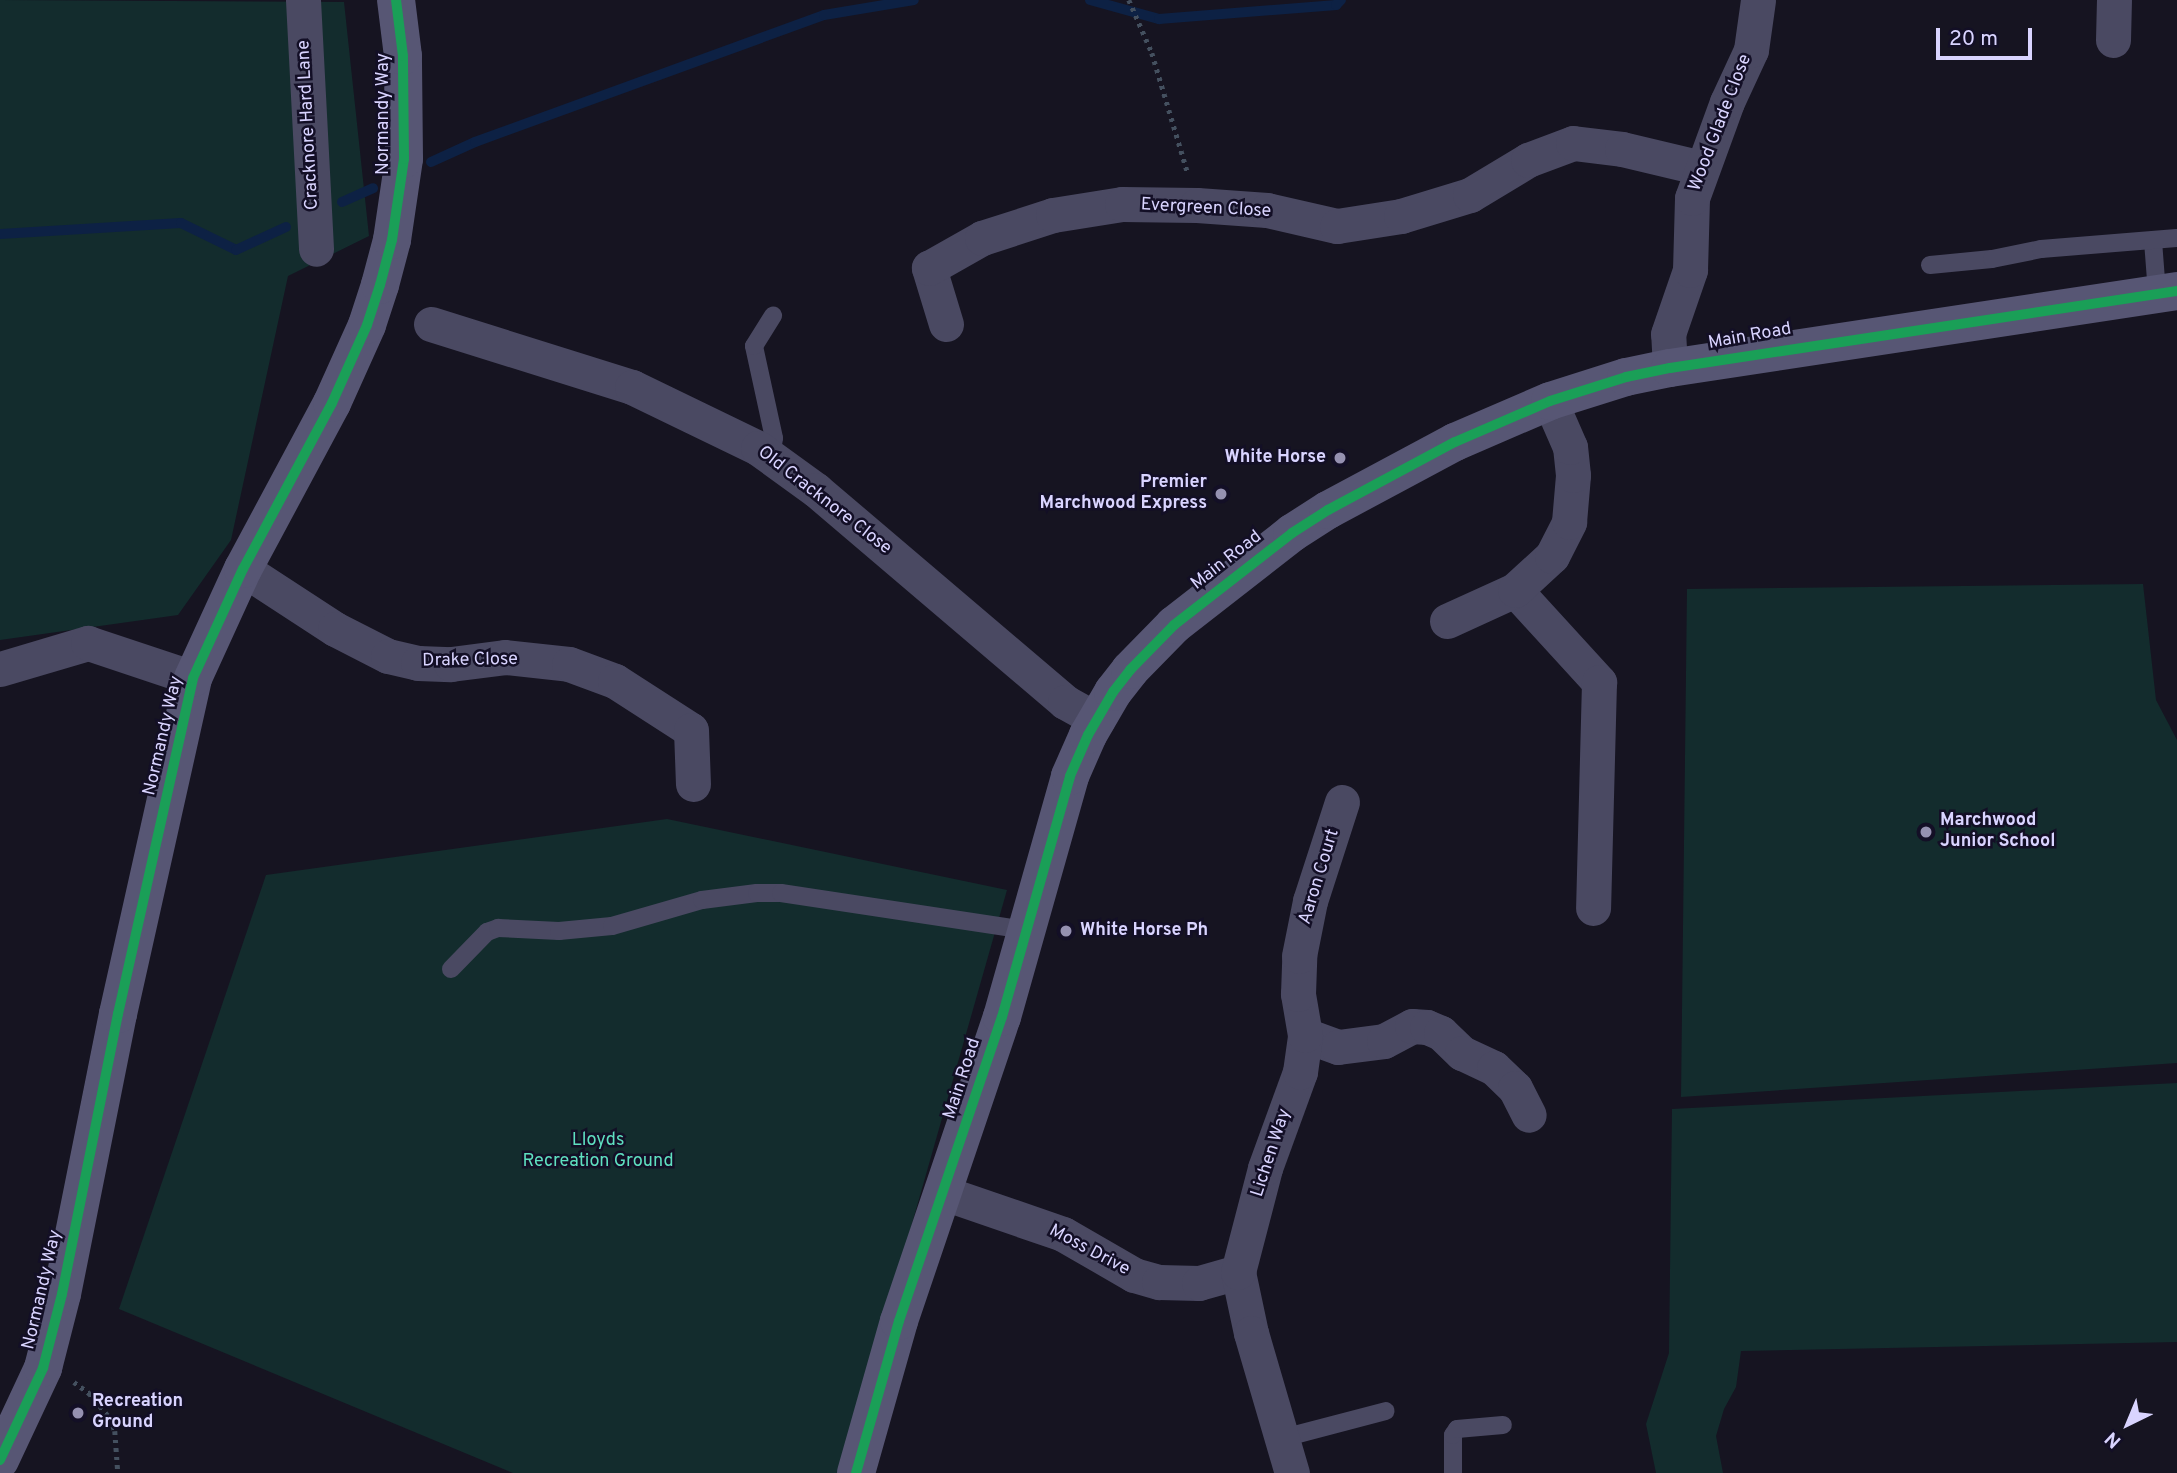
<!DOCTYPE html>
<style>
body{margin:0}
#map{position:relative;width:2177px;height:1473px;overflow:hidden;background:#161421;font-family:Overpass,sans-serif}
div>[style]{position:absolute}
.green>*{inset:0;background:#132c2d}
.stream>*{height:10px;margin:-5px;padding:0 5px;transform-origin:5px;border-radius:5px;background:#0d2144}
.path>*{height:4.5px;margin-top:-2.25px;transform-origin:0;background:repeating-linear-gradient(90deg,#44505f 0 3.5px,transparent 0 8.5px)}
.lane>*{height:18px;margin:-9px;padding:0 9px;transform-origin:9px;border-radius:9px;background:#4a4962}
.street>*{height:35px;margin:-17.5px;padding:0 17.5px;transform-origin:17.5px;border-radius:17.5px;background:#4a4962}
.secondary>*{height:38px;margin:-19px;padding:0 19px;transform-origin:19px;border-radius:19px;background:#575674}
.cycleway>*{height:10px;margin:-5px;padding:0 5px;transform-origin:5px;border-radius:5px;background:#1a9f57}
.dots>*{width:19px;height:19px;translate:-50% -50%;box-sizing:border-box;border:4px solid #130f26;border-radius:50%}
span{translate:-50% -50%;white-space:nowrap;text-align:center;line-height:1.15;-webkit-text-stroke:5px #130f26;paint-order:stroke}
.street-label{font-size:18px;color:#d9d4ff}
.poi-label{font-size:18px;color:#d9d4ff;font-weight:700}
.right{translate:-100% -50%;text-align:right}
.left{translate:0 -50%;text-align:left}
.park-label{font-size:18px;color:#5fe0c0}
.north{position:absolute;left:2093px;top:1389px;width:70px;height:70px;-webkit-text-stroke:5px #130f26;paint-order:stroke;rotate:223deg;font-size:19px;font-weight:700;line-height:28px;text-align:center;color:#d9d4ff}
.north::after{content:'';display:block;margin:auto;width:24px;height:32px;background:#d9d4ff;clip-path:polygon(50% 0,100% 100%,50% 72%,0 100%)}
.scale{position:absolute;left:1936px;top:28px;width:96px;height:32px;box-sizing:border-box;border:4px solid #d9d4ff;border-top:0;padding-left:9px;font-size:21px;line-height:24px;white-space:nowrap;color:#d9d4ff;-webkit-text-stroke:5px #130f26;paint-order:stroke}
</style>
<div id="map">
<div class="green">
<div style="clip-path:polygon(0 0,344px 2px,369px 236px,288px 276px,231px 540px,178px 615px,0 640px)"></div>
<div style="clip-path:polygon(2143px 584px,2156px 700px,2177px 740px,2177px 1063px,1681px 1097px,1687px 589px)"></div>
<div style="clip-path:polygon(667px 819px,1007px 890px,841px 1473px,513px 1473px,119px 1309px,266px 875px)"></div>
<div style="clip-path:polygon(2177px 1083px,2177px 1342px,1741px 1351px,1736px 1387px,1724px 1409px,1716px 1436px,1723px 1473px,1656px 1473px,1646px 1424px,1669px 1353px,1672px 1109px)"></div>
</div>
<div class="stream">
<div style="left:1090px;top:0;width:72px;rotate:15.4deg"></div>
<div style="left:1159px;top:19px;width:178px;rotate:-4.5deg"></div>
<div style="left:1336px;top:5px;width:7px;rotate:-45deg"></div>
<div style="left:431px;top:162px;width:48px;rotate:-24.4deg"></div>
<div style="left:475px;top:142px;width:371px;rotate:-20deg"></div>
<div style="left:824px;top:15px;width:91px;rotate:-9.5deg"></div>
<div style="left:342px;top:202px;width:34px;rotate:-24deg"></div>
<div style="left:0;top:234px;width:181px;rotate:-3.5deg"></div>
<div style="left:181px;top:223px;width:61px;rotate:26.1deg"></div>
<div style="left:236px;top:250px;width:55px;rotate:-24.7deg"></div>
</div>
<div class="path">
<div style="left:1129px;top:0;width:58px;rotate:66.5deg"></div>
<div style="left:1152px;top:53px;width:126px;rotate:73.4deg"></div>
<div style="left:74px;top:1382px;width:19px;rotate:36deg"></div>
<div style="left:89px;top:1393px;width:33px;rotate:50deg"></div>
<div style="left:110px;top:1418px;width:14px;rotate:69deg"></div>
<div style="left:115px;top:1431px;width:42px;rotate:85.9deg"></div>
</div>
<div class="lane">
<div style="left:2153px;top:241px;width:52px;rotate:85.6deg"></div>
<div style="left:1930px;top:265px;width:62px;rotate:-5.5deg"></div>
<div style="left:1992px;top:259px;width:50px;rotate:-11.5deg"></div>
<div style="left:2041px;top:249px;width:136px;rotate:-4.6deg"></div>
<div style="left:771px;top:457px;width:19px;rotate:-81deg"></div>
<div style="left:774px;top:438px;width:94px;rotate:-102.3deg"></div>
<div style="left:754px;top:346px;width:36px;rotate:-58deg"></div>
<div style="left:451px;top:969px;width:52px;rotate:-45.8deg"></div>
<div style="left:487px;top:932px;width:12px;rotate:-20deg"></div>
<div style="left:498px;top:928px;width:61px;rotate:2.8deg"></div>
<div style="left:559px;top:931px;width:53px;rotate:-5.4deg"></div>
<div style="left:612px;top:926px;width:94px;rotate:-16.1deg"></div>
<div style="left:702px;top:900px;width:55px;rotate:-7.3deg"></div>
<div style="left:757px;top:893px;width:24px"></div>
<div style="left:781px;top:893px;width:249px;rotate:8.6deg"></div>
<div style="left:1283px;top:1438px;width:106px;rotate:-14.7deg"></div>
<div style="left:1453px;top:1473px;width:38px;rotate:-90deg"></div>
<div style="left:1453px;top:1435px;width:7px;rotate:-56deg"></div>
<div style="left:1457px;top:1429px;width:46px;rotate:-5deg"></div>
</div>
<div class="street">
<div style="left:303px;top:0;width:249px;rotate:87deg"></div>
<div style="left:2113px;top:40px;width:40px;rotate:-88.6deg"></div>
<div style="left:431px;top:324px;width:211px;rotate:17.4deg"></div>
<div style="left:632px;top:387px;width:140px;rotate:25.8deg"></div>
<div style="left:758px;top:448px;width:72px;rotate:35.9deg"></div>
<div style="left:816px;top:490px;width:327px;rotate:40.4deg"></div>
<div style="left:1065px;top:702px;width:37px;rotate:29deg"></div>
<div style="left:946px;top:324px;width:59px;rotate:-106.9deg"></div>
<div style="left:929px;top:268px;width:61px;rotate:-29.5deg"></div>
<div style="left:982px;top:238px;width:75px;rotate:-17.9deg"></div>
<div style="left:1053px;top:215px;width:70px;rotate:-9.1deg"></div>
<div style="left:1122px;top:204px;width:75px;rotate:0.8deg"></div>
<div style="left:1197px;top:205px;width:70px;rotate:4.1deg"></div>
<div style="left:1267px;top:210px;width:72px;rotate:12.9deg"></div>
<div style="left:1337px;top:226px;width:65px;rotate:-8.9deg"></div>
<div style="left:1401px;top:216px;width:72px;rotate:-16.9deg"></div>
<div style="left:1470px;top:195px;width:68px;rotate:-31.1deg"></div>
<div style="left:1528px;top:160px;width:48px;rotate:-20.7deg"></div>
<div style="left:1573px;top:143px;width:49px;rotate:7deg"></div>
<div style="left:1622px;top:149px;width:82px;rotate:13.4deg"></div>
<div style="left:1670px;top:368px;width:34px;rotate:-93deg"></div>
<div style="left:1668px;top:334px;width:68px;rotate:-71deg"></div>
<div style="left:1690px;top:270px;width:72px;rotate:-88.4deg"></div>
<div style="left:1692px;top:198px;width:102px;rotate:-70deg"></div>
<div style="left:1727px;top:102px;width:57px;rotate:-65.2deg"></div>
<div style="left:1751px;top:50px;width:50px;rotate:-82deg"></div>
<div style="left:243px;top:569px;width:110px;rotate:33.1deg"></div>
<div style="left:335px;top:629px;width:59px;rotate:27deg"></div>
<div style="left:388px;top:656px;width:31px;rotate:13deg"></div>
<div style="left:418px;top:663px;width:33px;rotate:2deg"></div>
<div style="left:451px;top:664px;width:54px;rotate:-7.4deg"></div>
<div style="left:505px;top:657px;width:64px;rotate:6.2deg"></div>
<div style="left:569px;top:664px;width:49px;rotate:20.3deg"></div>
<div style="left:615px;top:681px;width:90px;rotate:32.8deg"></div>
<div style="left:691px;top:730px;width:54px;rotate:87.9deg"></div>
<div style="left:1515px;top:590px;width:125px;rotate:47.6deg"></div>
<div style="left:1599px;top:682px;width:226px;rotate:91.5deg"></div>
<div style="left:1447px;top:621px;width:75px;rotate:-24.5deg"></div>
<div style="left:1515px;top:590px;width:50px;rotate:-42.6deg"></div>
<div style="left:1552px;top:556px;width:38px;rotate:-63deg"></div>
<div style="left:1569px;top:522px;width:47px;rotate:-85.1deg"></div>
<div style="left:1573px;top:475px;width:28px;rotate:-96deg"></div>
<div style="left:1570px;top:447px;width:50px;rotate:-113.5deg"></div>
<div style="left:0;top:669px;width:92px;rotate:-16.5deg"></div>
<div style="left:88px;top:643px;width:111px;rotate:18.4deg"></div>
<div style="left:1305px;top:1035px;width:35px;rotate:20deg"></div>
<div style="left:1338px;top:1047px;width:46px;rotate:-7.4deg"></div>
<div style="left:1384px;top:1041px;width:32px;rotate:-28deg"></div>
<div style="left:1412px;top:1026px;width:15px;rotate:4deg"></div>
<div style="left:1427px;top:1027px;width:15px;rotate:23deg"></div>
<div style="left:1441px;top:1033px;width:29px;rotate:44deg"></div>
<div style="left:1462px;top:1053px;width:35px;rotate:25deg"></div>
<div style="left:1494px;top:1068px;width:29px;rotate:44deg"></div>
<div style="left:1515px;top:1088px;width:30px;rotate:63deg"></div>
<div style="left:944px;top:1193px;width:126px;rotate:19deg"></div>
<div style="left:1063px;top:1234px;width:82px;rotate:30deg"></div>
<div style="left:1134px;top:1275px;width:26px;rotate:16deg"></div>
<div style="left:1159px;top:1282px;width:40px;rotate:1.4deg"></div>
<div style="left:1199px;top:1283px;width:41px;rotate:-15.8deg"></div>
<div style="left:1238px;top:1272px;width:62px;rotate:78deg"></div>
<div style="left:1251px;top:1333px;width:146px;rotate:73.7deg"></div>
<div style="left:1238px;top:1272px;width:107px;rotate:-75.4deg"></div>
<div style="left:1265px;top:1168px;width:102px;rotate:-70deg"></div>
<div style="left:1300px;top:1072px;width:37px;rotate:-82deg"></div>
<div style="left:1305px;top:1035px;width:42px;rotate:-99.7deg"></div>
<div style="left:1298px;top:994px;width:38px;rotate:-88deg"></div>
<div style="left:1299px;top:956px;width:56px;rotate:-78.7deg"></div>
<div style="left:1310px;top:901px;width:104px;rotate:-72.1deg"></div>
</div>
<div class="secondary">
<div style="left:0;top:1460px;width:102px;rotate:-64.9deg"></div>
<div style="left:43px;top:1368px;width:76px;rotate:-75.6deg"></div>
<div style="left:62px;top:1294px;width:286px;rotate:-78.7deg"></div>
<div style="left:118px;top:1014px;width:344px;rotate:-77.4deg"></div>
<div style="left:193px;top:678px;width:120px;rotate:-65.4deg"></div>
<div style="left:243px;top:569px;width:188px;rotate:-61.8deg"></div>
<div style="left:332px;top:403px;width:85px;rotate:-65.8deg"></div>
<div style="left:367px;top:325px;width:42px;rotate:-72deg"></div>
<div style="left:380px;top:285px;width:47px;rotate:-75.1deg"></div>
<div style="left:392px;top:240px;width:82px;rotate:-81.6deg"></div>
<div style="left:404px;top:159px;width:103px;rotate:-90.6deg"></div>
<div style="left:403px;top:56px;width:56px;rotate:-97.1deg"></div>
<div style="left:856px;top:1473px;width:158px;rotate:-74.2deg"></div>
<div style="left:899px;top:1321px;width:321px;rotate:-71.3deg"></div>
<div style="left:1002px;top:1017px;width:250px;rotate:-74.2deg"></div>
<div style="left:1070px;top:776px;width:45px;rotate:-66.3deg"></div>
<div style="left:1088px;top:735px;width:50px;rotate:-59.8deg"></div>
<div style="left:1113px;top:692px;width:28px;rotate:-52deg"></div>
<div style="left:1130px;top:670px;width:63px;rotate:-45.6deg"></div>
<div style="left:1174px;top:625px;width:150px;rotate:-37.9deg"></div>
<div style="left:1292px;top:533px;width:43px;rotate:-32.6deg"></div>
<div style="left:1328px;top:510px;width:144px;rotate:-28.2deg"></div>
<div style="left:1455px;top:442px;width:103px;rotate:-23.3deg"></div>
<div style="left:1550px;top:401px;width:80px;rotate:-17.5deg"></div>
<div style="left:1626px;top:377px;width:45px;rotate:-11.6deg"></div>
<div style="left:1670px;top:368px;width:513px;rotate:-8.64deg"></div>
</div>
<div class="cycleway">
<div style="left:0;top:1460px;width:102px;rotate:-64.9deg"></div>
<div style="left:43px;top:1368px;width:76px;rotate:-75.6deg"></div>
<div style="left:62px;top:1294px;width:286px;rotate:-78.7deg"></div>
<div style="left:118px;top:1014px;width:344px;rotate:-77.4deg"></div>
<div style="left:193px;top:678px;width:120px;rotate:-65.4deg"></div>
<div style="left:243px;top:569px;width:188px;rotate:-61.8deg"></div>
<div style="left:332px;top:403px;width:85px;rotate:-65.8deg"></div>
<div style="left:367px;top:325px;width:42px;rotate:-72deg"></div>
<div style="left:380px;top:285px;width:47px;rotate:-75.1deg"></div>
<div style="left:392px;top:240px;width:82px;rotate:-81.6deg"></div>
<div style="left:404px;top:159px;width:103px;rotate:-90.6deg"></div>
<div style="left:403px;top:56px;width:56px;rotate:-97.1deg"></div>
<div style="left:856px;top:1473px;width:158px;rotate:-74.2deg"></div>
<div style="left:899px;top:1321px;width:321px;rotate:-71.3deg"></div>
<div style="left:1002px;top:1017px;width:250px;rotate:-74.2deg"></div>
<div style="left:1070px;top:776px;width:45px;rotate:-66.3deg"></div>
<div style="left:1088px;top:735px;width:50px;rotate:-59.8deg"></div>
<div style="left:1113px;top:692px;width:28px;rotate:-52deg"></div>
<div style="left:1130px;top:670px;width:63px;rotate:-45.6deg"></div>
<div style="left:1174px;top:625px;width:150px;rotate:-37.9deg"></div>
<div style="left:1292px;top:533px;width:43px;rotate:-32.6deg"></div>
<div style="left:1328px;top:510px;width:144px;rotate:-28.2deg"></div>
<div style="left:1455px;top:442px;width:103px;rotate:-23.3deg"></div>
<div style="left:1550px;top:401px;width:80px;rotate:-17.5deg"></div>
<div style="left:1626px;top:377px;width:45px;rotate:-11.6deg"></div>
<div style="left:1670px;top:368px;width:513px;rotate:-8.64deg"></div>
</div>
<div class="dots">
<div style="left:1340px;top:458px;background:#9591b1"></div>
<div style="left:1221px;top:494px;background:#9591b1"></div>
<div style="left:1926px;top:832px;background:#9591b1"></div>
<div style="left:1066px;top:931px;background:#9591b1"></div>
<div style="left:78px;top:1413px;background:#9591b1"></div>
</div>
<div class="street-label">
<span style="left:384px;top:114px;rotate:-90deg">Normandy Way</span>
<span style="left:1721px;top:123px;rotate:-69deg">Wood Glade Close</span>
<span style="left:309px;top:125px;rotate:-93deg">Cracknore Hard Lane</span>
<span style="left:1206px;top:209px;rotate:3deg">Evergreen Close</span>
<span style="left:1750px;top:337px;rotate:-10deg">Main Road</span>
<span style="left:824px;top:501px;rotate:38deg">Old Cracknore Close</span>
<span style="left:1227px;top:561px;rotate:-38deg">Main Road</span>
<span style="left:470px;top:661px;rotate:-1deg">Drake Close</span>
<span style="left:164px;top:736px;rotate:-77deg">Normandy Way</span>
<span style="left:1320px;top:877px;rotate:-73deg">Aaron Court</span>
<span style="left:963px;top:1079px;rotate:-72deg">Main Road</span>
<span style="left:1272px;top:1153px;rotate:-72deg">Lichen Way</span>
<span style="left:1089px;top:1251px;rotate:28deg">Moss Drive</span>
<span style="left:43px;top:1290px;rotate:-77deg">Normandy Way</span>
</div>
<div class="poi-label">
<span class="right" style="left:1326px;top:458px">White Horse</span>
<span class="right" style="left:1207px;top:494px">Premier<br>Marchwood Express</span>
<span class="left" style="left:1940px;top:832px">Marchwood<br>Junior School</span>
<span class="left" style="left:1080px;top:931px">White Horse Ph</span>
<span class="left" style="left:92px;top:1413px">Recreation<br>Ground</span>
</div>
<div class="park-label">
<span style="left:598px;top:1152px">Lloyds<br>Recreation Ground</span>
</div>
<div class="north">N</div>
<div class="scale">20 m</div>
</div>
